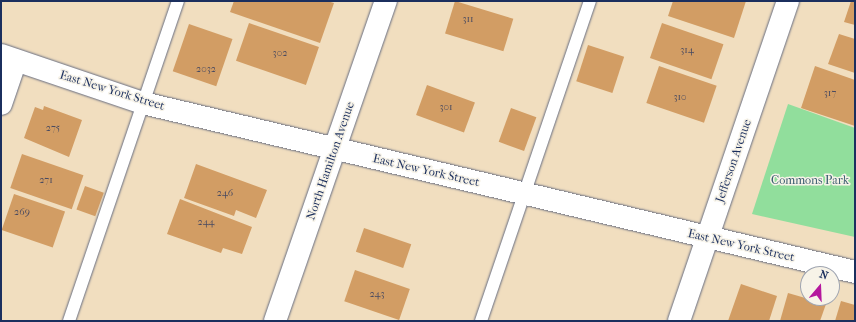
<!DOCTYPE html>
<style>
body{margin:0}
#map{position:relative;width:856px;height:322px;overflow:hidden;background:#f1debf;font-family:"IM FELL French Canon",serif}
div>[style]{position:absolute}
.green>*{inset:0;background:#91de9c}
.building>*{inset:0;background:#d29d64;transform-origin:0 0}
.roads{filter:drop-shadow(0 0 1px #666c80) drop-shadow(0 0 1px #666c80)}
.lane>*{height:12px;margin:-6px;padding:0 6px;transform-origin:6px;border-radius:6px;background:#fff}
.street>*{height:22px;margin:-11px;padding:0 11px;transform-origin:11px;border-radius:11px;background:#fff}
.secondary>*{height:22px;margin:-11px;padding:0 11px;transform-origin:11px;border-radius:11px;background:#fff}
span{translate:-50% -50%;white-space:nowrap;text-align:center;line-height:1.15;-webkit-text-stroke:3px #f7f3e8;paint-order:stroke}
.number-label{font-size:10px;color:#494a60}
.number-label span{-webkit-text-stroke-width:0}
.street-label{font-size:12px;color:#1b2f5e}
.park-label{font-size:12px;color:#385b6e}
.frame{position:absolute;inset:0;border:2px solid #1b2f5e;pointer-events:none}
.north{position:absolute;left:800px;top:266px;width:40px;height:40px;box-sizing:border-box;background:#f7f3e8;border:1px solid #9fa5b1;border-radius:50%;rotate:19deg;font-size:11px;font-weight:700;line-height:16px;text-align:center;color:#1b2f5e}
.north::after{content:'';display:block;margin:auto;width:14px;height:18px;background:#b5179e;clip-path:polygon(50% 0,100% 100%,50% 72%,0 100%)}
</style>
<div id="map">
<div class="green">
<div style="clip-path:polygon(788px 104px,855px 128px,855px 237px,752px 214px)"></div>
</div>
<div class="building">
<div style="clip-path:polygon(234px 1px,327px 1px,334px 3px,320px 43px,230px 12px)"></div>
<div style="left:455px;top:1px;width:61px;height:34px;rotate:17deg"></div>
<div style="clip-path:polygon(673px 1px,746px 1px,734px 38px,668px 16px)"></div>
<div style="clip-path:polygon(851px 1px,855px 1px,855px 25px,844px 22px)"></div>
<div style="left:249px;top:23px;width:74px;height:40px;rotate:19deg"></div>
<div style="left:662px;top:23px;width:65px;height:37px;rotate:19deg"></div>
<div style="left:189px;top:24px;width:46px;height:50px;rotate:19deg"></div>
<div style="clip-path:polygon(839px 34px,855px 39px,855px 73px,828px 64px)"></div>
<div style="left:588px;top:45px;width:38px;height:38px;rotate:18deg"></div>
<div style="left:659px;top:66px;width:61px;height:39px;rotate:19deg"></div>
<div style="clip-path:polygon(815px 66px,855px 80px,855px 126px,801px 108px)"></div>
<div style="left:427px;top:85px;width:51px;height:32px;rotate:20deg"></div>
<div style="clip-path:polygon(44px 106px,82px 120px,69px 157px,24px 138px,35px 107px,43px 110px)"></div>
<div style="left:511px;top:108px;width:27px;height:36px;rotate:20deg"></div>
<div style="left:22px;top:154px;width:65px;height:36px;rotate:19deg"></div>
<div style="clip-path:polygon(196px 164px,267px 190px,256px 218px,236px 210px,234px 216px,184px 198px)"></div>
<div style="left:85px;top:186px;width:20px;height:25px;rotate:20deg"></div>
<div style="left:14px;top:194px;width:54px;height:38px;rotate:19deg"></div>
<div style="clip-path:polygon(180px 199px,252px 227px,242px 254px,223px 248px,221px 253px,167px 234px)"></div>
<div style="left:364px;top:228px;width:50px;height:25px;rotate:19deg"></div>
<div style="left:355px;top:270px;width:58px;height:33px;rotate:19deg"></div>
<div style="clip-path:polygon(741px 284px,777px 296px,769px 321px,728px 321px)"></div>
<div style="clip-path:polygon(788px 293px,826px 304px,820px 321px,780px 321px)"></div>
<div style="clip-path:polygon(841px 301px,855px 305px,855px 321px,835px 321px)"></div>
</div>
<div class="roads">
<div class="lane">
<div style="left:69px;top:321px;width:338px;rotate:-71.2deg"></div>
<div style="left:481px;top:321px;width:338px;rotate:-71.2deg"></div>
</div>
<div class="street">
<div style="left:1px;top:104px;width:46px;rotate:-71.2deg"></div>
<div style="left:275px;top:321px;width:339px;rotate:-70.9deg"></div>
<div style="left:679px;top:321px;width:338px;rotate:-71.2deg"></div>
</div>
<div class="secondary">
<div style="left:1px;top:55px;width:150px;rotate:18.7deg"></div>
<div style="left:143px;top:103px;width:732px;rotate:13.35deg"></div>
</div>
</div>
<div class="number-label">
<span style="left:468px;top:20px">311</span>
<span style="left:687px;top:51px">314</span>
<span style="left:280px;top:54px">302</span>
<span style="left:206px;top:70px">2032</span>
<span style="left:830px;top:94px">317</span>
<span style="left:680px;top:98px">310</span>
<span style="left:446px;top:108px">301</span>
<span style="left:53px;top:129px">275</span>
<span style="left:46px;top:181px">271</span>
<span style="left:225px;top:194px">246</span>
<span style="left:22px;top:213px">269</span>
<span style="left:206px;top:223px">244</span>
<span style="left:377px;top:295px">243</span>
</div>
<div class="street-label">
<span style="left:112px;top:91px;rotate:17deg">East New York Street</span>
<span style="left:331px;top:161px;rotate:-71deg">North Hamilton Avenue</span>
<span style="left:734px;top:161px;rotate:-71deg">Jefferson Avenue</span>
<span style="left:426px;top:171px;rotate:13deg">East New York Street</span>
<span style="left:741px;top:246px;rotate:13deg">East New York Street</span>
</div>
<div class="park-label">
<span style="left:810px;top:181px">Commons Park</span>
</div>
<div class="frame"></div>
<div class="north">N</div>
</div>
